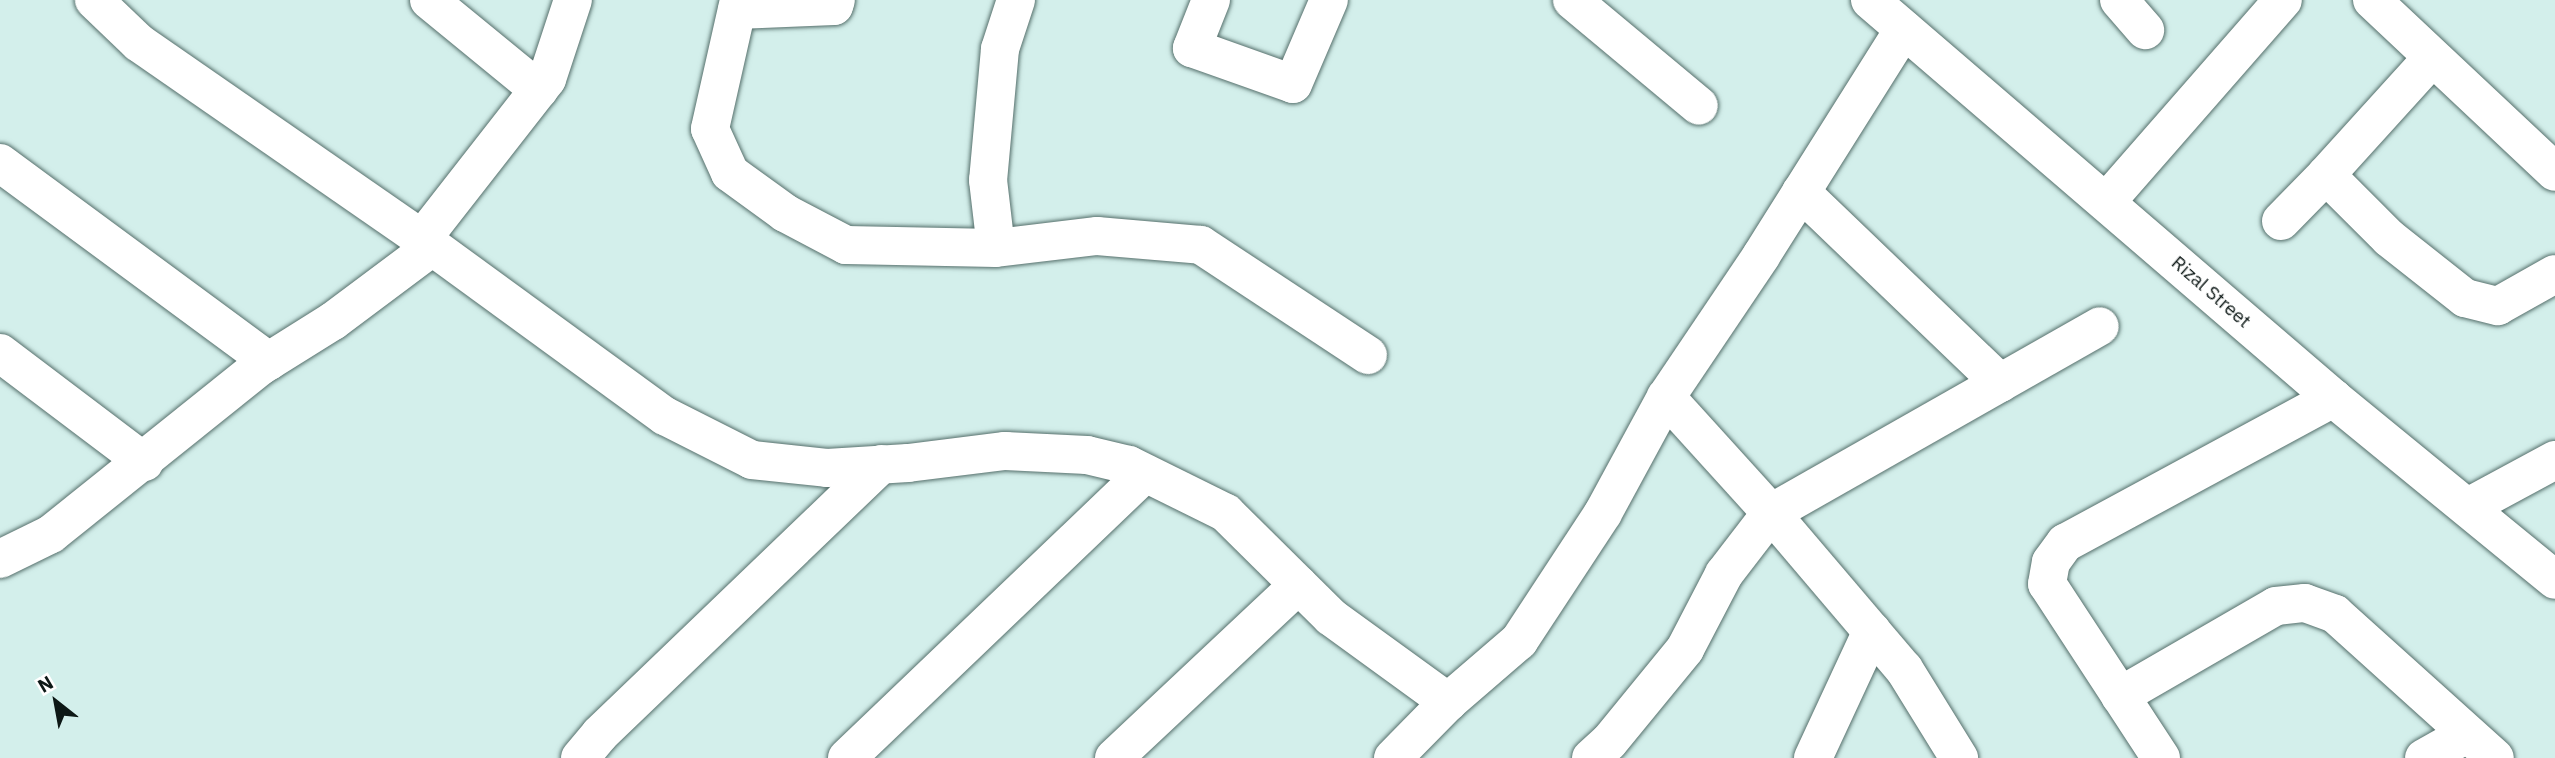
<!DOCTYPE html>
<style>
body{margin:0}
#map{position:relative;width:2555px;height:758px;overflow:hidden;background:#d3efeb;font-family:"IBM Plex Sans",sans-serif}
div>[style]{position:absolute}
.roads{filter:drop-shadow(0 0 2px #556f6b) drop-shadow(0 0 2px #556f6b)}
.street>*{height:38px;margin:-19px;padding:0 19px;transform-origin:19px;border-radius:19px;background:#fff}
span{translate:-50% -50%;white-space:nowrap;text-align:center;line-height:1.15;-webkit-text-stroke:7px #fff;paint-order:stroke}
.street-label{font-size:19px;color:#0d1816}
.north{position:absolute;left:21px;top:667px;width:70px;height:70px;-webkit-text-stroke:5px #fff;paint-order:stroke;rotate:329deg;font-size:19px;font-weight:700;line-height:28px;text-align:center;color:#0d1816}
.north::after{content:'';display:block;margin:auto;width:24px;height:32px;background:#0d1816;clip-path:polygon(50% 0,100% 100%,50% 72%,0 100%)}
</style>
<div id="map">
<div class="roads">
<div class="street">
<div style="left:94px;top:0;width:62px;rotate:43.7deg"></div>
<div style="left:139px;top:43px;width:344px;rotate:34.7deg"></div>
<div style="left:422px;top:239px;width:301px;rotate:36.1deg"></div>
<div style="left:665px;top:416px;width:97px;rotate:26.8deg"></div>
<div style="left:752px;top:460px;width:75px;rotate:6.1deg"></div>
<div style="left:827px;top:468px;width:81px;rotate:-3.5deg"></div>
<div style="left:908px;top:463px;width:98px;rotate:-7.1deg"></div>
<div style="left:1005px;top:451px;width:82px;rotate:2.8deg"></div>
<div style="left:1087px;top:455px;width:43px;rotate:13.4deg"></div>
<div style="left:1129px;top:465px;width:108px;rotate:26.3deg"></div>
<div style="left:1226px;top:513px;width:148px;rotate:44.7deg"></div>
<div style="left:1331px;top:617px;width:145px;rotate:36deg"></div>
<div style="left:1448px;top:702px;width:94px;rotate:-40.7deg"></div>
<div style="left:1519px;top:641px;width:153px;rotate:-56.7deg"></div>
<div style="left:1603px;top:513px;width:132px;rotate:-61.5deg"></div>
<div style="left:1666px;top:397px;width:170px;rotate:-56deg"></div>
<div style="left:1761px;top:256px;width:268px;rotate:-57.8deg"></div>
<div style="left:429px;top:0;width:142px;rotate:39.3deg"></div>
<div style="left:739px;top:0;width:132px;rotate:102.7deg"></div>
<div style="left:710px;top:129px;width:48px;rotate:65.6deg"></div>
<div style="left:730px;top:173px;width:68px;rotate:36deg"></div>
<div style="left:785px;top:213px;width:69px;rotate:27.7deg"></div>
<div style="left:846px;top:245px;width:150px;rotate:1.1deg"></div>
<div style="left:1016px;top:0;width:52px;rotate:108.1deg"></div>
<div style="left:1000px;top:49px;width:132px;rotate:95.2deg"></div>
<div style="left:988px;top:180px;width:68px;rotate:83.3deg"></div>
<div style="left:996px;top:248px;width:102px;rotate:-6.8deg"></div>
<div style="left:1097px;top:236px;width:104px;rotate:4.9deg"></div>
<div style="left:1201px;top:245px;width:200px;rotate:33.4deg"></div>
<div style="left:1211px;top:0;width:52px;rotate:111.6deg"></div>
<div style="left:1192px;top:48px;width:107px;rotate:19.6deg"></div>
<div style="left:1293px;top:84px;width:91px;rotate:-66.8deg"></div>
<div style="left:1572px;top:0;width:165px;rotate:39.8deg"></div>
<div style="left:1870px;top:0;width:611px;rotate:40.68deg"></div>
<div style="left:2333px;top:398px;width:287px;rotate:39.3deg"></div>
<div style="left:2119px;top:0;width:40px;rotate:49deg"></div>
<div style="left:2372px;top:0;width:251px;rotate:43.2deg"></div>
<div style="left:737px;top:10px;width:97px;rotate:-2.4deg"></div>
<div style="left:834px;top:6px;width:6px;rotate:-72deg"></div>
<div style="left:2432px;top:58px;width:158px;rotate:132.2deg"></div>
<div style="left:2326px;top:175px;width:89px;rotate:45deg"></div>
<div style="left:2389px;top:238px;width:97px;rotate:38.3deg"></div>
<div style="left:2465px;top:298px;width:34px;rotate:14deg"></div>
<div style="left:2498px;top:306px;width:65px;rotate:-29.3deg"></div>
<div style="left:0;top:163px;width:334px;rotate:36.4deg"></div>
<div style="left:1801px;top:192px;width:276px;rotate:43.8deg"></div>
<div style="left:2107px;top:201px;width:267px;rotate:-48.8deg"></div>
<div style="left:2281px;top:221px;width:64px;rotate:-45.6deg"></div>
<div style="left:422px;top:239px;width:203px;rotate:-52deg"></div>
<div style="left:547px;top:79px;width:83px;rotate:-71.8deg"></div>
<div style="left:0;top:353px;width:181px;rotate:37.1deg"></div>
<div style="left:1666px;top:397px;width:156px;rotate:47.8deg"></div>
<div style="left:1771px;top:513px;width:205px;rotate:49.6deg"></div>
<div style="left:1904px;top:669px;width:105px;rotate:58.3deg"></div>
<div style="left:2468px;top:507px;width:99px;rotate:-28.4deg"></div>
<div style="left:0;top:559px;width:57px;rotate:-26.1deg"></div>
<div style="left:51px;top:534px;width:269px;rotate:-38.7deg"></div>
<div style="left:261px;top:366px;width:85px;rotate:-32deg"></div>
<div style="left:333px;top:321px;width:124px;rotate:-36.8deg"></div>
<div style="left:2120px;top:696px;width:180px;rotate:-30deg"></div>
<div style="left:2276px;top:606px;width:29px;rotate:-6deg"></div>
<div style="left:2305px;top:603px;width:32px;rotate:20deg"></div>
<div style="left:2335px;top:614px;width:215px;rotate:42deg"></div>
<div style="left:580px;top:758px;width:31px;rotate:-50deg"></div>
<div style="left:600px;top:734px;width:390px;rotate:-43.8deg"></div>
<div style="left:847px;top:758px;width:412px;rotate:-43.7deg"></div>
<div style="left:1114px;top:758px;width:253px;rotate:-43.2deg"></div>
<div style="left:1393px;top:758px;width:78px;rotate:-45.5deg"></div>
<div style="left:1591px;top:758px;width:24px;rotate:-42deg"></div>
<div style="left:1609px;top:742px;width:120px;rotate:-50.7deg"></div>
<div style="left:1685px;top:649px;width:85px;rotate:-62.5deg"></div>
<div style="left:1724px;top:574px;width:77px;rotate:-52.4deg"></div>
<div style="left:1771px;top:513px;width:378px;rotate:-29.6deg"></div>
<div style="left:1813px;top:758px;width:140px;rotate:-65.1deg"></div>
<div style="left:2161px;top:758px;width:208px;rotate:-123.2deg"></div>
<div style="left:2047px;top:584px;width:22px;rotate:-80deg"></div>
<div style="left:2051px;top:562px;width:24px;rotate:-54deg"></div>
<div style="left:2065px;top:543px;width:305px;rotate:-28.4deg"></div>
<div style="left:2424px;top:758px;width:49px;rotate:-29.2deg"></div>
</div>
</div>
<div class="street-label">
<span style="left:2211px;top:292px;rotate:41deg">Rizal Street</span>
</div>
<div class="north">N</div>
</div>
